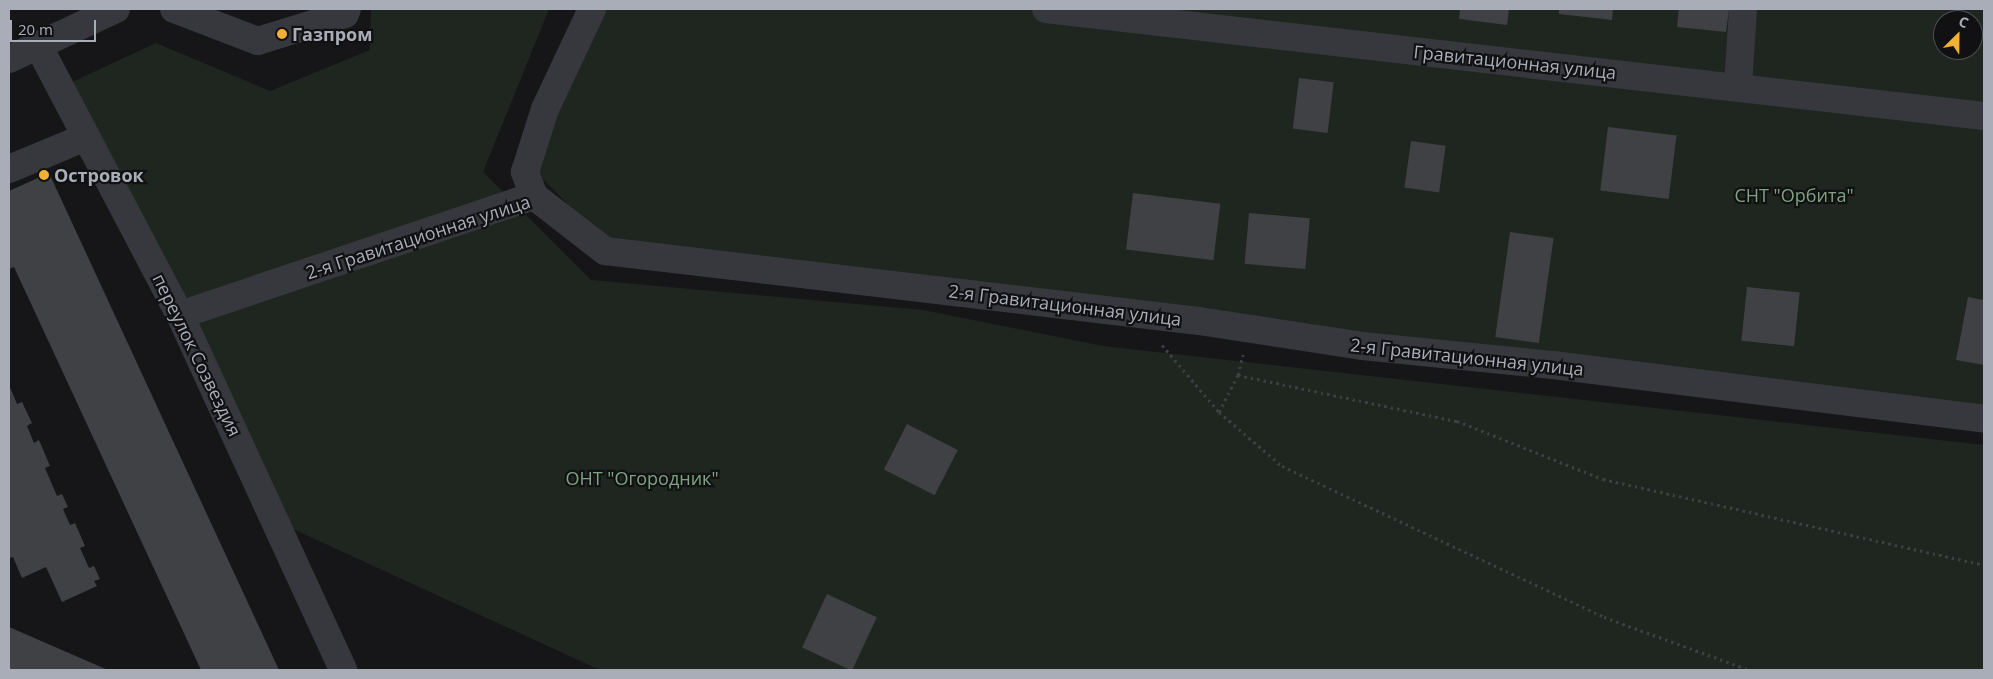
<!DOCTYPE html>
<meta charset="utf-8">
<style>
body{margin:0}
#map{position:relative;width:1993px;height:679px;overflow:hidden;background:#161618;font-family:"Open Sans",sans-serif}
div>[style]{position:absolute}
.green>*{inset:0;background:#1e261f}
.building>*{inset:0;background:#404145;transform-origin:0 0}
.path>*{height:3px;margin-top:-1.5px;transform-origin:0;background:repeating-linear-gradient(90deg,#3d3f44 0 2.5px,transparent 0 6.5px)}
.minor>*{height:28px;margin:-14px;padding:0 14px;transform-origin:14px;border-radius:14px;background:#37383d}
.dots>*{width:14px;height:14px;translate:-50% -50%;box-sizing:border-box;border:2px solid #111113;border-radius:50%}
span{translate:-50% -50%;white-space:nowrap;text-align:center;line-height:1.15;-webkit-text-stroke:4.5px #111113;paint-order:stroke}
.poi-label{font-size:18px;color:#a8adb8;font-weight:700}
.left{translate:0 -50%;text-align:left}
.street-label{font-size:18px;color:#a8adb8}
.park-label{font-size:18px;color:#7fa381}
.frame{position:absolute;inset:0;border:10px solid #a8adb8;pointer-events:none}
.north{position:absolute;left:1933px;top:10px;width:50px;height:50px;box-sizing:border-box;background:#111113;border:1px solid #4d4f55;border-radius:50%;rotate:23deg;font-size:14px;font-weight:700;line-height:20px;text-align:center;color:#a8adb8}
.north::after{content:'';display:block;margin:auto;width:18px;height:22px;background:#f2b134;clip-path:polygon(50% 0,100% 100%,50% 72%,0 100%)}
.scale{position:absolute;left:10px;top:20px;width:86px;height:22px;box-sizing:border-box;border:2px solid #a8adb8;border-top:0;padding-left:6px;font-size:15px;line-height:18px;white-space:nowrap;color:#a8adb8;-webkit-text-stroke:4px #111113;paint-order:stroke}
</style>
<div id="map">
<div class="green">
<div style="clip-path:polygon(371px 9px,549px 9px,483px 172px,591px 280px,923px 310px,1103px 346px,1984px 445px,1984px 670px,600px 670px,280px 523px,70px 83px,156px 43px,270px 91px,370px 50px)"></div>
<div style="clip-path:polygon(evenodd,593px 9px,1984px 9px,1984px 406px,609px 246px,528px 164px,593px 9px,1943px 20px,1973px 20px,1973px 50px,1943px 50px,1943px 20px)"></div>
</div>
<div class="building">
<div style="clip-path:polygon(1460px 9px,1509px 9px,1507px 25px,1459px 19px)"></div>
<div style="clip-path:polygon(1559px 9px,1613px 9px,1612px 20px,1559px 14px)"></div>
<div style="clip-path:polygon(1679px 9px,1729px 9px,1726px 32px,1677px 27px)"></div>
<div style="left:1299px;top:78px;width:35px;height:51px;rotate:7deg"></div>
<div style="left:1608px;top:127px;width:69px;height:64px;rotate:7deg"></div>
<div style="left:1411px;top:141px;width:35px;height:47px;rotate:8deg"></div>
<div style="clip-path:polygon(49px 173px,279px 670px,201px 670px,14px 267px,9px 269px,9px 191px)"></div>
<div style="left:1133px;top:193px;width:88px;height:57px;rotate:7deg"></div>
<div style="left:1249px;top:213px;width:61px;height:51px;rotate:5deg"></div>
<div style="left:1510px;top:232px;width:44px;height:106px;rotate:8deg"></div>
<div style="left:1747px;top:287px;width:53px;height:54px;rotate:6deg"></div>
<div style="clip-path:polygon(1968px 297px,1984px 300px,1984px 365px,1956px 360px)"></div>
<div style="clip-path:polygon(9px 385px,17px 404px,22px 402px,32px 423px,27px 426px,34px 443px,39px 440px,50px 466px,45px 468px,57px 496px,62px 494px,68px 507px,63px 509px,70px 525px,75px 523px,85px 546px,80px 548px,89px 568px,94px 566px,100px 579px,94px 581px,97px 586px,62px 602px,46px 567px,22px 578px,13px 557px,9px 558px)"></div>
<div style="left:907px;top:424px;width:57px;height:51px;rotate:27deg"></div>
<div style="left:827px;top:594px;width:55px;height:59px;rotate:25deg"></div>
<div style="clip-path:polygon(9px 627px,108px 670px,9px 670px)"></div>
</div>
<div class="path">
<div style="left:1162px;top:345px;width:88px;rotate:49.6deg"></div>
<div style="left:1219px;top:412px;width:83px;rotate:40.6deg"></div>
<div style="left:1282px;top:466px;width:356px;rotate:25.1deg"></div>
<div style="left:1604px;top:617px;width:155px;rotate:20deg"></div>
<div style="left:1238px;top:375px;width:224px;rotate:11.9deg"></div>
<div style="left:1457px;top:421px;width:157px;rotate:21.7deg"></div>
<div style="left:1603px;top:479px;width:391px;rotate:12.7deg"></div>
<div style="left:1219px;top:412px;width:42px;rotate:-62.8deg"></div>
<div style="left:1238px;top:375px;width:21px;rotate:-76deg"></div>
</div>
<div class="minor">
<div style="left:174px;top:9px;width:90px;rotate:20.9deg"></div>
<div style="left:258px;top:41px;width:91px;rotate:-17.2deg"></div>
<div style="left:345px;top:14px;width:5px;rotate:-68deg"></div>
<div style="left:1046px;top:9px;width:944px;rotate:6.51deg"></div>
<div style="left:38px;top:45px;width:305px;rotate:62.3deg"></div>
<div style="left:180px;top:315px;width:391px;rotate:65.3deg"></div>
<div style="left:9px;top:59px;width:118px;rotate:-25deg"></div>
<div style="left:1738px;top:87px;width:78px;rotate:-86.3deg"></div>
<div style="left:9px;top:169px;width:83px;rotate:-22.6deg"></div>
<div style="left:534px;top:196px;width:26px;rotate:-111deg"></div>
<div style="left:525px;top:172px;width:66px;rotate:-72.4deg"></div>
<div style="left:545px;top:109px;width:110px;rotate:-64.8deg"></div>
<div style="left:180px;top:315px;width:373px;rotate:-18.6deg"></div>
<div style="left:534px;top:196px;width:90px;rotate:37.8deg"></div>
<div style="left:605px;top:251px;width:598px;rotate:6.72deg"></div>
<div style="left:1199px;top:321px;width:165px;rotate:8.7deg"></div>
<div style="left:1362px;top:346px;width:192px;rotate:5.7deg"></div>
<div style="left:1553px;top:365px;width:434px;rotate:7.1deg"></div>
</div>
<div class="dots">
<div style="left:282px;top:34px;background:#f2b134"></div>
<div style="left:44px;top:175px;background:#f2b134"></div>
</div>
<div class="poi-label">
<span class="left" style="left:292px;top:34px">Газпром</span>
<span class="left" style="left:54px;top:175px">Островок</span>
</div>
<div class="street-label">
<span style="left:1515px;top:62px;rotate:6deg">Гравитационная улица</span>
<span style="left:418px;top:237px;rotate:-18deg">2-я Гравитационная улица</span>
<span style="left:1065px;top:305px;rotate:7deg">2-я Гравитационная улица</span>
<span style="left:197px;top:355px;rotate:64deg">переулок Созвездия</span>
<span style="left:1467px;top:357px;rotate:6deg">2-я Гравитационная улица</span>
</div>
<div class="park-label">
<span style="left:1794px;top:195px">СНТ "Орбита"</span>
<span style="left:642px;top:478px">ОНТ "Огородник"</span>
</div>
<div class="frame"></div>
<div class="north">С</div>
<div class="scale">20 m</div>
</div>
